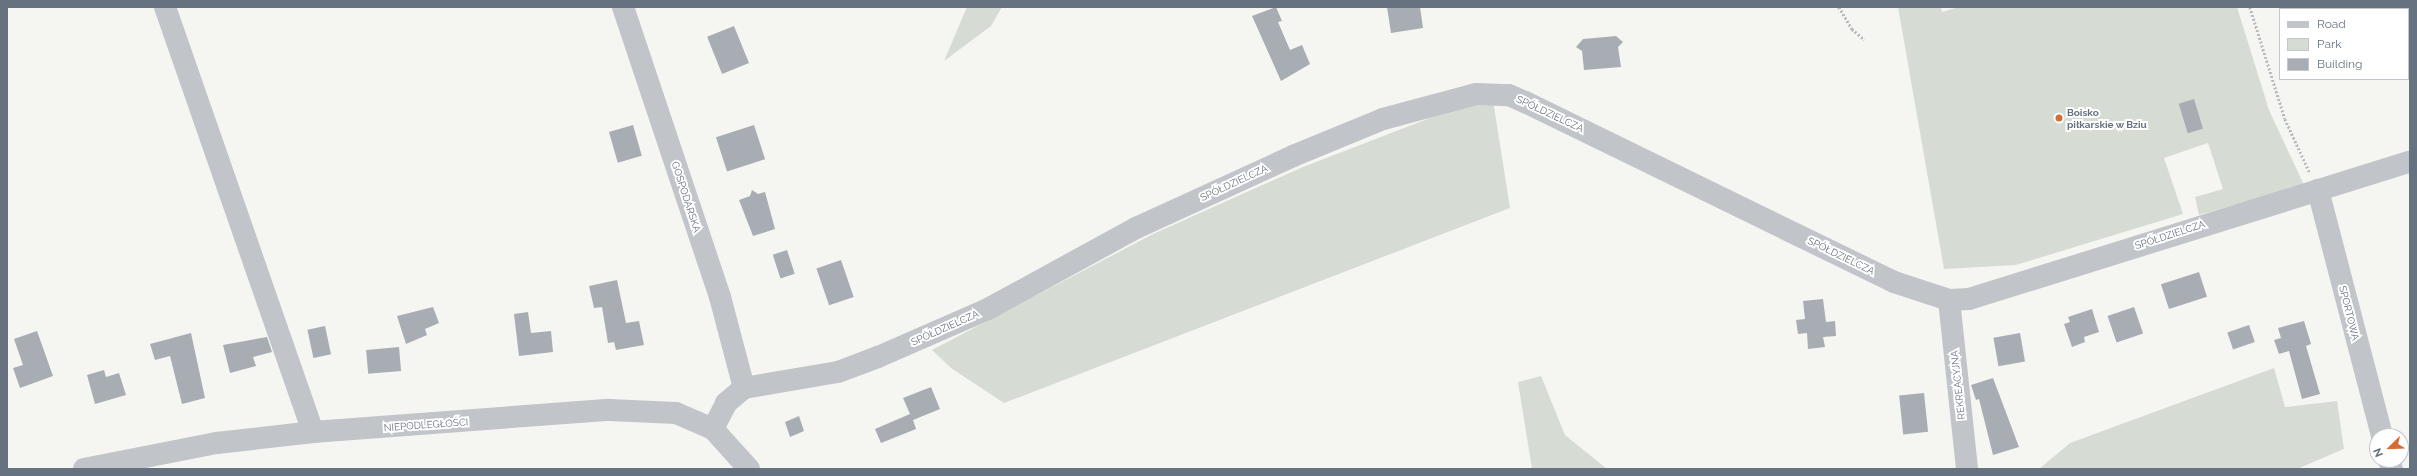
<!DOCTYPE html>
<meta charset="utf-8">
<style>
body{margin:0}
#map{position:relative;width:2417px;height:476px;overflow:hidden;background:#f5f6f2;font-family:Raleway,sans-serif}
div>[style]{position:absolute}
.green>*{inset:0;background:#d6dcd4}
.building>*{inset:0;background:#a8adb4;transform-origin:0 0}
.path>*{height:2.5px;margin-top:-1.25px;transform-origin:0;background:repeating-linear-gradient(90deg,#b9bbbe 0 2px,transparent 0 4px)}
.minor>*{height:22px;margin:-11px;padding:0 11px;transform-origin:11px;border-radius:11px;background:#c1c4c8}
.dots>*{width:11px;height:11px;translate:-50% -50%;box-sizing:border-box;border:2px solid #fff;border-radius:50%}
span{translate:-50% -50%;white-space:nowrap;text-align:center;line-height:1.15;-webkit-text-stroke:4px #fff;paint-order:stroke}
.poi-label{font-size:10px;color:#677281;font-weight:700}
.left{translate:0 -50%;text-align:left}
.street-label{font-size:10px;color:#677281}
.frame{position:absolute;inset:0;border:8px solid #677281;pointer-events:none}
.legend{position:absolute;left:2279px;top:8px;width:130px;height:72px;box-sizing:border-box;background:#fff;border:1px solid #c2c7cd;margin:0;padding:5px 7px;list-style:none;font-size:12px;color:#677281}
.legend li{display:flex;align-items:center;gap:8px;height:20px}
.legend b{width:20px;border:1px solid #c2c7cd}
.north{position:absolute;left:2369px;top:428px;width:40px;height:40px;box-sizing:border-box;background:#fff;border:1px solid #c2c7cd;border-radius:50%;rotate:247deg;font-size:11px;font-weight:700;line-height:16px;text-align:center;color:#677281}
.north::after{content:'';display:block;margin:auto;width:14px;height:18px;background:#d46c34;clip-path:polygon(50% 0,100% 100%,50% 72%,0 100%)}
</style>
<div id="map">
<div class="green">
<div style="clip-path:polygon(967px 7px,1002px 7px,991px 26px,944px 61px)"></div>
<div style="clip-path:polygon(1898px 7px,1941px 7px,1942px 12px,1959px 7px,2237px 7px,2269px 110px,2304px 185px,2199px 215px,2195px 197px,2223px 189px,2208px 143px,2164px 158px,2183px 214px,2016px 265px,1944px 269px)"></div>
<div style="clip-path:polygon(1492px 94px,1510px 208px,1004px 403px,951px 368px,932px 350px,1153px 234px,1303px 167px)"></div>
<div style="clip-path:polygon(2274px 368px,2285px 407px,2337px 401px,2344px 449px,2297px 469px,2039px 469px,2070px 443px)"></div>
<div style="clip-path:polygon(1541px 376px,1565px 435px,1607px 469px,1532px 469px,1518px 382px)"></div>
</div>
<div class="building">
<div style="clip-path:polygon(1276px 7px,1282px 21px,1278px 22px,1290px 50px,1302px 45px,1310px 64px,1281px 81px,1252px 16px)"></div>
<div style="clip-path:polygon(1387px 7px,1420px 7px,1423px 28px,1391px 33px)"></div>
<div style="left:734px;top:26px;width:40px;height:29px;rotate:68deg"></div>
<div style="clip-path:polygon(1616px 36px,1623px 42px,1618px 47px,1621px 67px,1584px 70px,1582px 51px,1576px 47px,1583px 39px)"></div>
<div style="left:2194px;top:99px;width:31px;height:16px;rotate:73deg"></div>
<div style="left:633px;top:125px;width:32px;height:25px;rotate:74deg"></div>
<div style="left:754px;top:125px;width:36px;height:40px;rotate:72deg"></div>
<div style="clip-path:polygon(752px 190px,758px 194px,765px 192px,775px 229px,753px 236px,739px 200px,750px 196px)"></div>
<div style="left:787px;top:250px;width:25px;height:15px;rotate:72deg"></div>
<div style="left:841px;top:260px;width:39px;height:26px;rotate:71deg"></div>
<div style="left:2199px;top:272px;width:26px;height:40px;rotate:72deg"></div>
<div style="clip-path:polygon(617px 280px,626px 323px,639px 321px,644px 345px,616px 350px,614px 342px,608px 343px,602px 307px,594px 308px,589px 286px)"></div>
<div style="clip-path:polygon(1823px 299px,1826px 322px,1835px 321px,1836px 336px,1823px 337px,1825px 347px,1808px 349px,1807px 333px,1798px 334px,1796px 320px,1805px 319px,1803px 301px)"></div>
<div style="clip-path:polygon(433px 307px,439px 323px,425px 329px,427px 335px,406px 344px,397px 316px)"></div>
<div style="left:2134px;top:307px;width:28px;height:28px;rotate:71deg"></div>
<div style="clip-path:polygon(2092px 309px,2099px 332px,2084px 337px,2085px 342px,2072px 347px,2064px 324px,2070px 322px,2068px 317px)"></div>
<div style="clip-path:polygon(528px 312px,531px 333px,551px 331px,553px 352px,519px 356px,514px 314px)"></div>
<div style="clip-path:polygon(2304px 321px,2311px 344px,2306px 346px,2320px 394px,2302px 399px,2289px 351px,2279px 354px,2274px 340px,2281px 338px,2278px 328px)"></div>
<div style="left:2249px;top:325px;width:18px;height:23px;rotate:71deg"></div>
<div style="left:325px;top:326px;width:29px;height:18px;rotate:78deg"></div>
<div style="clip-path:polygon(37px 331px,53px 376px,20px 388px,13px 368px,23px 365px,14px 339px)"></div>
<div style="clip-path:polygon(191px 333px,205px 398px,182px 404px,170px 356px,155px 360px,150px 344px)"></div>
<div style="left:2020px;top:333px;width:29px;height:27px;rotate:80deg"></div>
<div style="clip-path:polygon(267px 337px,272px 352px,253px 357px,256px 366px,230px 373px,223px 345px)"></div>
<div style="left:399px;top:347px;width:24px;height:33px;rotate:85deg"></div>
<div style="clip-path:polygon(104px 370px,106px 377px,119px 373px,126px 395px,95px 404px,87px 375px)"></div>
<div style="clip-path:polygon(1993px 378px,2019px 447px,1993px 455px,1979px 399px,1976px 400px,1971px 385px)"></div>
<div style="clip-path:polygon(931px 387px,940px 409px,913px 420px,916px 429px,881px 443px,875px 429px,910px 414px,903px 398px)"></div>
<div style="left:1924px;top:393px;width:39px;height:25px;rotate:84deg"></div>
<div style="clip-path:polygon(799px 416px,804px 431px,790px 437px,785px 422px)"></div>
</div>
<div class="path">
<div style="left:1839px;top:7px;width:26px;rotate:59deg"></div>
<div style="left:1852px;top:29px;width:16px;rotate:40deg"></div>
<div style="left:2250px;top:7px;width:117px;rotate:72.6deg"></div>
<div style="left:2285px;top:119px;width:60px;rotate:65.2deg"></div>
</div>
<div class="minor">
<div style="left:165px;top:7px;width:450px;rotate:70.8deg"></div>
<div style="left:623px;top:7px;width:306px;rotate:71.5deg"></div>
<div style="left:720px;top:297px;width:94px;rotate:75.2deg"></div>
<div style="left:2318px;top:190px;width:254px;rotate:75.4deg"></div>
<div style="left:1949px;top:300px;width:170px;rotate:83.9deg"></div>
<div style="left:713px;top:429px;width:29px;rotate:-63deg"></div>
<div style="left:726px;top:403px;width:23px;rotate:-40deg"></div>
<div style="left:744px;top:388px;width:95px;rotate:-9.7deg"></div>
<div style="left:838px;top:372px;width:43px;rotate:-20.6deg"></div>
<div style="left:878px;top:357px;width:120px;rotate:-23.6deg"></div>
<div style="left:988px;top:309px;width:169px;rotate:-28.7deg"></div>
<div style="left:1136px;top:228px;width:173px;rotate:-24.6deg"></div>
<div style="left:1293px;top:156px;width:97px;rotate:-22.3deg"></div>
<div style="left:1383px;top:119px;width:96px;rotate:-15deg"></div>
<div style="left:1476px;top:94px;width:33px;rotate:2deg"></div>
<div style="left:1509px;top:95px;width:17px;rotate:24deg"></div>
<div style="left:1525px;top:102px;width:411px;rotate:26deg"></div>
<div style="left:1894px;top:282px;width:58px;rotate:18.1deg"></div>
<div style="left:1949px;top:300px;width:20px;rotate:-3deg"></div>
<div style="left:1969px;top:299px;width:462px;rotate:-17.3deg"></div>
<div style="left:2389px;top:460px;width:9px;rotate:72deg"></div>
<div style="left:84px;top:469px;width:136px;rotate:-11.1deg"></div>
<div style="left:217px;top:443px;width:97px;rotate:-6.5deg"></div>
<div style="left:313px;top:432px;width:297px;rotate:-4.3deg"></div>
<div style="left:609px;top:410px;width:67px;rotate:2.6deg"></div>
<div style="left:676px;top:413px;width:40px;rotate:23.4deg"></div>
<div style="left:713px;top:429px;width:54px;rotate:48deg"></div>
</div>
<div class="dots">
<div style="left:2059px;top:118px;background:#d46c34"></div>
</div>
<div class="poi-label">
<span class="left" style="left:2067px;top:118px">Boisko<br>piłkarskie w Bziu</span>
</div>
<div class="street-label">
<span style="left:1550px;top:114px;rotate:25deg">SPÓŁDZIELCZA</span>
<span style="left:1234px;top:183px;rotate:-25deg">SPÓŁDZIELCZA</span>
<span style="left:686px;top:197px;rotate:72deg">GOSPODARSKA</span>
<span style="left:2170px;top:235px;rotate:-18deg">SPÓŁDZIELCZA</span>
<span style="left:1841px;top:256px;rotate:26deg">SPÓŁDZIELCZA</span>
<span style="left:2349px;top:313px;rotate:76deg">SPORTOWA</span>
<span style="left:945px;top:328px;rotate:-24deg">SPÓŁDZIELCZA</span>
<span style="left:1958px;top:385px;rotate:-96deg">REKREACYJNA</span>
<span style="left:426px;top:425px;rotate:-4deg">NIEPODLEGŁOŚCI</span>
</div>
<div class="frame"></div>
<ul class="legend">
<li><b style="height:5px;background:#c1c4c8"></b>Road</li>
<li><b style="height:11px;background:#d6dcd4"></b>Park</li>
<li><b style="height:11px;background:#a8adb4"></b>Building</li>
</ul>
<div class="north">N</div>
</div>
